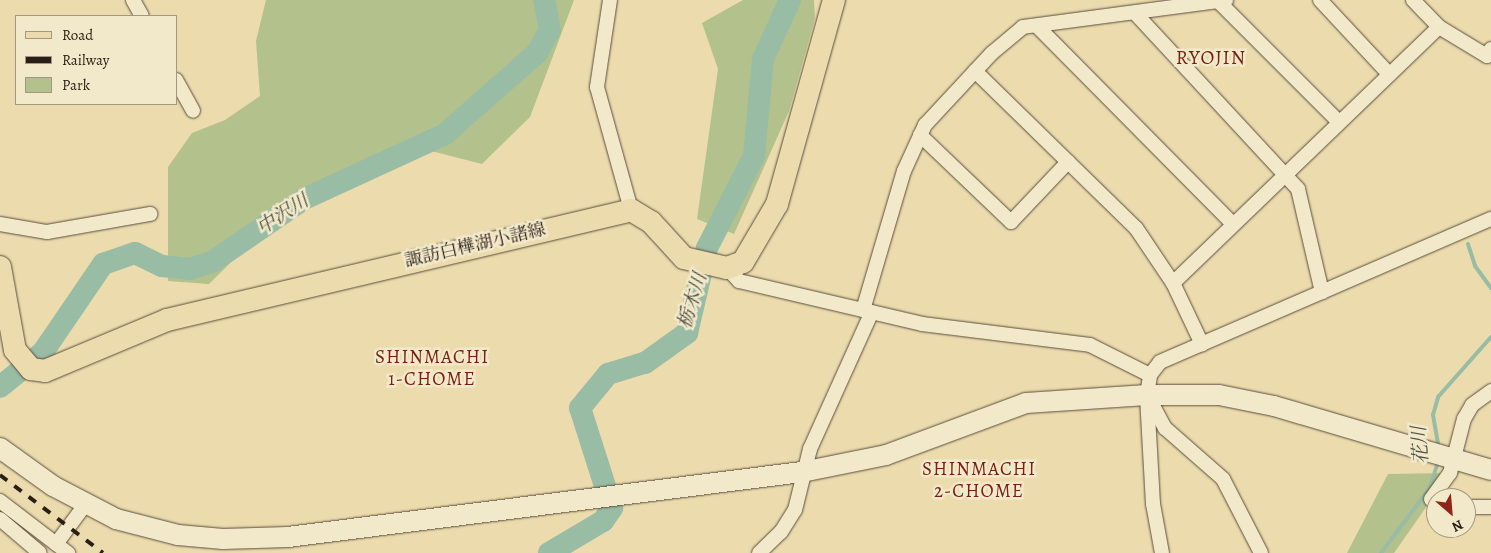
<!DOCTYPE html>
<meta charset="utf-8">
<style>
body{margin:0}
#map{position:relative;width:1491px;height:553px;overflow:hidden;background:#ebdbad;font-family:Alegreya,"Noto Serif JP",serif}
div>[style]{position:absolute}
.green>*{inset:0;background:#b3c18d}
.stream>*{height:4px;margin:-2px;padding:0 2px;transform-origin:2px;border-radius:2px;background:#99bca5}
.river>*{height:22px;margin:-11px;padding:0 11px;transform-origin:11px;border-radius:11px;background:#99bca5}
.roads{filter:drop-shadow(0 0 1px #5a4e3c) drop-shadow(0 0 1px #5a4e3c)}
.street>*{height:14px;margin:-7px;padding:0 7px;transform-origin:7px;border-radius:7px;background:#f2e8ca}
.secondary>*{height:20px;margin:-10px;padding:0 10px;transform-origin:10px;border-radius:10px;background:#f2e8ca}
.primary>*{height:22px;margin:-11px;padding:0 11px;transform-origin:11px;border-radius:11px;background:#ebdbad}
.rail>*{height:4px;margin-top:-2px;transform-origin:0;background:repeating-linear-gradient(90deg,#2a1f16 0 9px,transparent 0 18px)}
span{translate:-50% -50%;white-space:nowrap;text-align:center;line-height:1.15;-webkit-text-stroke:5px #f2e8ca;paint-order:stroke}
.street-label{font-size:18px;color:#2a1f16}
.water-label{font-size:19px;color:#4b4e41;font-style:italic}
.neighbourhood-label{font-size:19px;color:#7a1f14;letter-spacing:1px}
.quarter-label{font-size:20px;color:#7a1f14;letter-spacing:1px}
.legend{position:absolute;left:15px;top:15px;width:162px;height:90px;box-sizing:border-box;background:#f2e8ca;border:1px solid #a29882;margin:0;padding:6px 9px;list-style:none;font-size:15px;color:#2a1f16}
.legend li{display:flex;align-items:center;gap:10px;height:25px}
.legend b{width:25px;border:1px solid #a29882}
.north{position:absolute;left:1426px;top:488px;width:50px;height:50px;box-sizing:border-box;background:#f2e8ca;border:1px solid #a29882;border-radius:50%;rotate:153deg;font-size:14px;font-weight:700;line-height:20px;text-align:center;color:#2a1f16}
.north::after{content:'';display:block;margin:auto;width:18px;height:22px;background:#8f2418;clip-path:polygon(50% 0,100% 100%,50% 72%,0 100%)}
</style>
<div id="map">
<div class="green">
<div style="clip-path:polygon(266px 0,574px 0,530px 117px,482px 164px,408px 145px,304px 190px,209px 284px,168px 281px,168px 167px,192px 133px,225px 120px,260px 96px,256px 41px)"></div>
<div style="clip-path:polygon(743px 0,814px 0,815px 18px,789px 111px,734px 234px,697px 219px,718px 69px,702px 23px)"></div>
<div style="clip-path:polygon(1450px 473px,1394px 553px,1347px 553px,1388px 474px)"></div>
</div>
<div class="stream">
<div style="left:1468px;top:244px;width:23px;rotate:72deg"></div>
<div style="left:1475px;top:266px;width:27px;rotate:54deg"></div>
<div style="left:1439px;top:449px;width:35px;rotate:-100deg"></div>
<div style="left:1433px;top:415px;width:19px;rotate:-74deg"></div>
<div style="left:1438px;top:397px;width:80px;rotate:-48.5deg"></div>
<div style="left:1381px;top:553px;width:81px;rotate:-53deg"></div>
<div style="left:1430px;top:488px;width:28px;rotate:-73deg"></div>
</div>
<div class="river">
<div style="left:0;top:387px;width:55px;rotate:-39.1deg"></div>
<div style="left:43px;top:352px;width:107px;rotate:-55.7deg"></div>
<div style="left:103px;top:264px;width:34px;rotate:-19deg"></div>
<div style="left:135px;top:253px;width:30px;rotate:26deg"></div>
<div style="left:162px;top:266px;width:28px;rotate:6deg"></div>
<div style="left:190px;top:269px;width:23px;rotate:-18deg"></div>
<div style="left:212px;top:262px;width:112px;rotate:-34.4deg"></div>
<div style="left:304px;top:199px;width:155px;rotate:-24.7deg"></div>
<div style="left:445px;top:134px;width:123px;rotate:-41.4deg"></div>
<div style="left:537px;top:53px;width:26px;rotate:-61deg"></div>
<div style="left:550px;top:30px;width:31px;rotate:-101deg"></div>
<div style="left:549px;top:553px;width:63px;rotate:-30.7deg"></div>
<div style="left:603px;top:521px;width:16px;rotate:-55deg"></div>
<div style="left:612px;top:508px;width:105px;rotate:-107.7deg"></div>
<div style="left:580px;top:408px;width:44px;rotate:-50.5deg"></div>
<div style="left:608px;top:374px;width:39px;rotate:-17deg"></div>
<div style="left:645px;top:363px;width:52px;rotate:-35.5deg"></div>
<div style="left:687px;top:333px;width:87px;rotate:-76.8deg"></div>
<div style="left:707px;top:248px;width:103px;rotate:-62.9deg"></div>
<div style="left:754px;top:156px;width:97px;rotate:-84.7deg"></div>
<div style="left:763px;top:59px;width:65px;rotate:-65.4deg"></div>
</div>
<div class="roads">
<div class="street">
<div style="left:133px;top:0;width:18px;rotate:61deg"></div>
<div style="left:610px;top:0;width:88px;rotate:98.5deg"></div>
<div style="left:597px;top:87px;width:128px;rotate:74.5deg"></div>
<div style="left:1320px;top:0;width:100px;rotate:47deg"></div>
<div style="left:1413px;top:0;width:37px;rotate:46deg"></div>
<div style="left:1439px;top:27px;width:56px;rotate:31.1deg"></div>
<div style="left:1487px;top:56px;width:8px;rotate:-60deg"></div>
<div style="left:1218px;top:1px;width:170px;rotate:45deg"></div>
<div style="left:1135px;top:13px;width:240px;rotate:47.2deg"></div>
<div style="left:1298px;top:189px;width:106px;rotate:76.9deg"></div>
<div style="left:1037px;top:26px;width:277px;rotate:45.3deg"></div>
<div style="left:975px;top:71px;width:225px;rotate:44.3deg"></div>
<div style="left:1136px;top:228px;width:66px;rotate:56.1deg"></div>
<div style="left:1173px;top:283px;width:68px;rotate:64.6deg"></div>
<div style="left:176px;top:80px;width:35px;rotate:61deg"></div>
<div style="left:920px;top:135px;width:126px;rotate:43.7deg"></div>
<div style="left:1011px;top:222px;width:83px;rotate:-46.5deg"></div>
<div style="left:0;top:224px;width:48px;rotate:9.7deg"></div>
<div style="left:47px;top:232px;width:105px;rotate:-9.9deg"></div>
<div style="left:727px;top:268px;width:18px;rotate:47deg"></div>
<div style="left:739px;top:281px;width:188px;rotate:13.2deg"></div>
<div style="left:922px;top:324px;width:169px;rotate:7.1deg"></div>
<div style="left:1090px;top:345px;width:67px;rotate:26.6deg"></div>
<div style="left:1173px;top:283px;width:369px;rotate:-43.9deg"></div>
<div style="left:863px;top:310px;width:145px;rotate:-73.6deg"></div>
<div style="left:904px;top:171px;width:51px;rotate:-65.5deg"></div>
<div style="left:925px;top:125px;width:98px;rotate:-47.1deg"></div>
<div style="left:992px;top:53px;width:40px;rotate:-40deg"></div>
<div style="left:1023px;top:27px;width:205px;rotate:-7.6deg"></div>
<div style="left:1150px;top:400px;width:32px;rotate:62deg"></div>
<div style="left:1165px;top:428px;width:77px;rotate:41.3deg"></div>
<div style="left:1223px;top:479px;width:83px;rotate:62.8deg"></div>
<div style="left:0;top:501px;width:86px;rotate:37.4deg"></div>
<div style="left:1436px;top:503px;width:6px;rotate:-141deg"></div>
<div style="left:1431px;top:499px;width:32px;rotate:-54deg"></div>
<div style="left:1450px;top:473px;width:56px;rotate:-75.5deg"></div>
<div style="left:1464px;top:419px;width:16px;rotate:-60deg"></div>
<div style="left:1472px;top:405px;width:24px;rotate:-36deg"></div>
<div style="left:1466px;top:507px;width:25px"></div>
<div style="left:0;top:519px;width:52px;rotate:40.4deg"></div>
<div style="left:56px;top:544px;width:49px;rotate:-53.4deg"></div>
<div style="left:759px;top:553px;width:30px;rotate:-44deg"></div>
<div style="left:781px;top:532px;width:26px;rotate:-58deg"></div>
<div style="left:795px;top:510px;width:63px;rotate:-76.2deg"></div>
<div style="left:810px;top:449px;width:150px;rotate:-65.7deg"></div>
<div style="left:1162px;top:553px;width:50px;rotate:-100.4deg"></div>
<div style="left:1153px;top:504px;width:109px;rotate:-93.2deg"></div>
<div style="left:1147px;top:395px;width:20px;rotate:-81deg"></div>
<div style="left:1150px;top:375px;width:16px;rotate:-52deg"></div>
<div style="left:1160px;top:362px;width:361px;rotate:-23.4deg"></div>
</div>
<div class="secondary">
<div style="left:0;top:448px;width:65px;rotate:35.6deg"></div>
<div style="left:53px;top:486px;width:71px;rotate:27.6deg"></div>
<div style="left:116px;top:519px;width:64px;rotate:14.5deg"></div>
<div style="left:178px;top:535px;width:45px;rotate:5.1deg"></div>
<div style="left:223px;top:539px;width:65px;rotate:-1.8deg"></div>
<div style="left:288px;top:537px;width:518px;rotate:-7.21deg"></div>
<div style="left:802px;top:472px;width:86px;rotate:-11.4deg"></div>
<div style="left:886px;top:455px;width:149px;rotate:-20.4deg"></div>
<div style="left:1026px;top:403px;width:121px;rotate:-3.8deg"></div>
<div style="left:1147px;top:395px;width:72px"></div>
<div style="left:1219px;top:395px;width:56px;rotate:11.3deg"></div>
<div style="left:1274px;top:406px;width:226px;rotate:16.4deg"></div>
</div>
<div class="primary">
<div style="left:0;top:267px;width:84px;rotate:79.8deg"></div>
<div style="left:15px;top:350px;width:25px;rotate:50deg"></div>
<div style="left:31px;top:369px;width:14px;rotate:8deg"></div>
<div style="left:45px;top:371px;width:132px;rotate:-22.7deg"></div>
<div style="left:167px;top:320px;width:477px;rotate:-13.3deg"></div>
<div style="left:631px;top:210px;width:23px;rotate:31deg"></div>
<div style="left:651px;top:222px;width:49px;rotate:47.5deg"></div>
<div style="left:684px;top:258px;width:44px;rotate:13.1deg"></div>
<div style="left:727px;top:268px;width:17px;rotate:-21deg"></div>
<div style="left:743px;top:262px;width:67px;rotate:-59.6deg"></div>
<div style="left:777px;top:204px;width:212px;rotate:-74.4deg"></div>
</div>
</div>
<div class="rail">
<div style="left:0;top:475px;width:129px;rotate:37.1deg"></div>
</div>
<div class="street-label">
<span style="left:475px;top:245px;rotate:-13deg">諏訪白樺湖小諸線</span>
</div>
<div class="water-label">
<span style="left:283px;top:215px;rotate:-33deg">中沢川</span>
<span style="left:693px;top:301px;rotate:-73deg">栃木川</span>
<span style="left:1421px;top:445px;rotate:-94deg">花川</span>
</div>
<div class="neighbourhood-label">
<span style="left:432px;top:369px">SHINMACHI<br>1-CHOME</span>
<span style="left:979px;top:481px">SHINMACHI<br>2-CHOME</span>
</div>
<div class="quarter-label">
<span style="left:1211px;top:57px">RYOJIN</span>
</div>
<ul class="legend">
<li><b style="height:6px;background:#ebdbad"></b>Road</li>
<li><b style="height:6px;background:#2a1f16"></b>Railway</li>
<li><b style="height:14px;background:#b3c18d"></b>Park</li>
</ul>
<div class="north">N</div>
</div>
